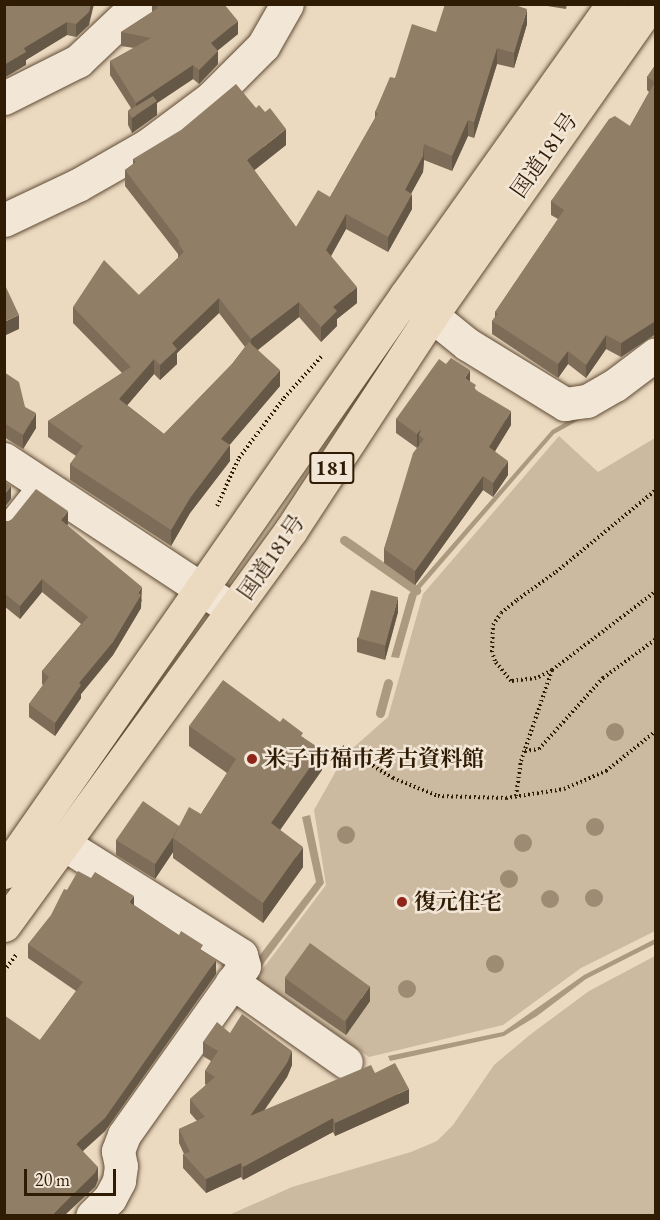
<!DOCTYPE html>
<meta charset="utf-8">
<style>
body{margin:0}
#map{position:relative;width:660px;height:1220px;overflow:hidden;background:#ebd9c0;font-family:"EB Garamond","Noto Serif JP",serif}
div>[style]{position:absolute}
.green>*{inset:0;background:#cbb9a0}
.water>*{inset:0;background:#ab9980}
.stream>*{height:9px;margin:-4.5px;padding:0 4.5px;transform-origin:4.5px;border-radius:4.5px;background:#ab9980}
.path>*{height:4px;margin-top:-2px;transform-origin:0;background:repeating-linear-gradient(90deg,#301c05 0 1.5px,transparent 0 4.5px)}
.roads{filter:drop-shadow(0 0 2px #5f4b34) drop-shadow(0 0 2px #5f4b34)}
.service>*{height:16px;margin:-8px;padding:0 8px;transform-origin:8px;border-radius:8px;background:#f2e6d6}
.minor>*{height:33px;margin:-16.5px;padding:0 16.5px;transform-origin:16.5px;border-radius:16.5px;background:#f2e6d6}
.trunk>*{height:33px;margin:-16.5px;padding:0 16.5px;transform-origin:16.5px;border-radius:16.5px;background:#ebd9c0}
.trees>*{width:18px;height:18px;margin:-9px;border-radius:50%;background:#9d8b73}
.wall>*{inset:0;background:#7d6c58}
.shaded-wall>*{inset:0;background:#665847}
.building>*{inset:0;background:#917e66;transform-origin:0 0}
.dots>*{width:16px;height:16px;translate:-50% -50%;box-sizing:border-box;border:3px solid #f2e6d6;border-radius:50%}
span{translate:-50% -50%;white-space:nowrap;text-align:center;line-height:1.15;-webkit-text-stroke:5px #f2e6d6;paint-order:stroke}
.shield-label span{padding:2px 4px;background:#f2e6d6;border:2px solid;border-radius:4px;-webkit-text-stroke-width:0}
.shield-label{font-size:21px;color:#301c05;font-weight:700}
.street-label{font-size:22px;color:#301c05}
.poi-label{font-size:22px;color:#301c05;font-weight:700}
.left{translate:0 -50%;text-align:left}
.frame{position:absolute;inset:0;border:6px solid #301c05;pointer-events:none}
.scale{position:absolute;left:24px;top:1169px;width:92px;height:27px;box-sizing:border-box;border:3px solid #301c05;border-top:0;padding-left:8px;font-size:18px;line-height:21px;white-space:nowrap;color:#301c05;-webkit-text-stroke:4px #f2e6d6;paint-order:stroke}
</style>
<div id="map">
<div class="green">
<div style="clip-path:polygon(559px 436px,598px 472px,655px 438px,655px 931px,581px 968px,503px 1025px,369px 1057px,256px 978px,326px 885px,314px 810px,345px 755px,388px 717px,423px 594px)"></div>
<div style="clip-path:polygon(655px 956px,655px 1215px,229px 1215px,292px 1187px,411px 1152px,437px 1141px,453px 1125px,494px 1065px,531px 1034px,589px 991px)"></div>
</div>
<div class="water">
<div style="clip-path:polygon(621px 391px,624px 395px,554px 434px,418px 591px,399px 658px,391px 657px,409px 594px,552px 430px)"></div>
<div style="clip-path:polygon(310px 815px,324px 883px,257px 972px,250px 968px,316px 882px,302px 817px)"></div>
<div style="clip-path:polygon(655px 939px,655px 944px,586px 979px,537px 1016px,504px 1036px,390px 1061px,388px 1056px,503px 1032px,584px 975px)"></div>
</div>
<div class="stream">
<div style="left:344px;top:540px;width:88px;rotate:34.8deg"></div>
<div style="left:380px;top:713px;width:31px;rotate:-75deg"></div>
</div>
<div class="path">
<div style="left:217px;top:506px;width:53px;rotate:-65.4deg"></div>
<div style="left:239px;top:458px;width:75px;rotate:-53.1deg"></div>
<div style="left:284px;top:398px;width:57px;rotate:-47.9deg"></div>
<div style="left:552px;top:670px;width:18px;rotate:153deg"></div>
<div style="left:536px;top:678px;width:25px;rotate:173deg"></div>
<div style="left:511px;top:681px;width:26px;rotate:-129deg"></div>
<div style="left:495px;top:661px;width:9px;rotate:-108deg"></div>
<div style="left:492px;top:652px;width:27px;rotate:-88deg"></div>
<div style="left:493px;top:625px;width:14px;rotate:-56deg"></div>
<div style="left:501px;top:613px;width:21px;rotate:-39deg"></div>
<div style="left:517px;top:600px;width:48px;rotate:-35.7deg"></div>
<div style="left:556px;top:572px;width:129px;rotate:-39.4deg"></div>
<div style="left:342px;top:747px;width:60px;rotate:31.3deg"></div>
<div style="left:393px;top:778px;width:48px;rotate:21.8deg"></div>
<div style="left:438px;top:796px;width:68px;rotate:1.7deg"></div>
<div style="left:506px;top:798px;width:59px;rotate:-8.8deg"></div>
<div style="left:564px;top:789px;width:46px;rotate:-23.2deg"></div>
<div style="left:606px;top:771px;width:64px;rotate:-38.7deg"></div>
<div style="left:525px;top:751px;width:14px;rotate:-8deg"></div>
<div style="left:539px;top:749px;width:96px;rotate:-48deg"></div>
<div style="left:603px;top:678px;width:66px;rotate:-36.3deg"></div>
<div style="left:516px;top:796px;width:35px;rotate:-82deg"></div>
<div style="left:521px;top:761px;width:96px;rotate:-71.2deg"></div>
<div style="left:552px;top:670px;width:131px;rotate:-37.2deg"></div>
<div style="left:4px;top:971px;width:20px;rotate:-53deg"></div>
</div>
<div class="roads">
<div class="service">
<div style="left:4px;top:525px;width:56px;rotate:-51.5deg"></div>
</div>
<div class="minor">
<div style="left:4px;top:98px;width:83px;rotate:-26.6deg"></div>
<div style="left:78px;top:61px;width:83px;rotate:-43.5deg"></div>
<div style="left:4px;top:220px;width:82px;rotate:-25.3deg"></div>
<div style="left:78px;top:185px;width:81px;rotate:-29.7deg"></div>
<div style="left:148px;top:145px;width:79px;rotate:-36.7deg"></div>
<div style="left:211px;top:98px;width:74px;rotate:-45deg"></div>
<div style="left:263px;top:46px;width:48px;rotate:-60.3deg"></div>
<div style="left:409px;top:297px;width:75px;rotate:39deg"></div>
<div style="left:467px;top:344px;width:115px;rotate:31.5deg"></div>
<div style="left:565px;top:404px;width:22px;rotate:-8deg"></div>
<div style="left:587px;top:401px;width:32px;rotate:-30deg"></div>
<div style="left:615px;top:385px;width:51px;rotate:-37.1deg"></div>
<div style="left:4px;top:459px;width:274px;rotate:33.4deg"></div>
<div style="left:64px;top:844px;width:209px;rotate:32.1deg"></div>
<div style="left:241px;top:955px;width:11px;rotate:75deg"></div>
<div style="left:244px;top:966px;width:207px;rotate:125.4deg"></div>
<div style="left:124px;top:1135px;width:17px;rotate:111deg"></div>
<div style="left:118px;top:1151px;width:15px;rotate:79deg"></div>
<div style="left:121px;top:1166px;width:15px;rotate:98deg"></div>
<div style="left:119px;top:1181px;width:19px;rotate:118deg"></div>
<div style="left:110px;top:1198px;width:25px;rotate:135deg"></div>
<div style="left:232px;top:982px;width:139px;rotate:35.1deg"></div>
</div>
<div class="trunk">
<div style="left:4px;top:872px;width:703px;rotate:-55.13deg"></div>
<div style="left:406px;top:295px;width:357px;rotate:-54.6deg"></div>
<div style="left:4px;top:925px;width:488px;rotate:-54deg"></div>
<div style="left:291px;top:530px;width:256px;rotate:-56.8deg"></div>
<div style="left:431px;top:316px;width:381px;rotate:-54.9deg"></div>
</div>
</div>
<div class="trees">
<div style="left:615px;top:732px"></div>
<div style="left:595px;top:827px"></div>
<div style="left:346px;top:835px"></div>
<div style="left:523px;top:843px"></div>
<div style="left:509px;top:879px"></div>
<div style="left:594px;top:898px"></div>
<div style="left:550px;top:899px"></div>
<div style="left:495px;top:964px"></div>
<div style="left:407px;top:989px"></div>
</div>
<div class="wall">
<div style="clip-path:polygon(4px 4px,89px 25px,76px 37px,67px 35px,26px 60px,26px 65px)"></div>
<div style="clip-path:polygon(152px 4px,224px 4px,238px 34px,218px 50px,218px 64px,199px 84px,193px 79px,157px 103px,157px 115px,132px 133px,128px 125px,128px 111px,131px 108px,110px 75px,110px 61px,134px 48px,121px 46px,121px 32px,152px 12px)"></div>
<div style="clip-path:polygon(541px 4px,567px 4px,566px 9px,541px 5px)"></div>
<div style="clip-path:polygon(evenodd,527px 24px,514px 68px,497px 64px,474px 138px,468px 136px,452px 171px,424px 160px,423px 172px,411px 193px,412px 209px,388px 252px,346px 229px,331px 256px,357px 303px,337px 319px,337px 326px,321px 342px,299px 317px,258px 350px,280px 386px,229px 445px,230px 461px,190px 513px,171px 546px,70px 480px,70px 464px,76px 456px,48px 437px,48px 421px,122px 373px,73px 323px,73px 307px,139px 295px,178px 258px,178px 254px,125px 186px,125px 170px,133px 164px,133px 159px,286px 145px,254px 170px,296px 227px,330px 197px,375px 118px,375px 112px,395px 78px,436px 32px,527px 24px,219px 313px,245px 347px,232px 364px,164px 434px,127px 405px,154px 374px,160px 380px,177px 364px,177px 353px,219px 313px)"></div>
<div style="clip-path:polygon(656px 64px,654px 335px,621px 357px,606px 349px,586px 378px,568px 364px,558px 378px,492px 334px,492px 321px,495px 317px,495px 312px,558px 219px,551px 215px,551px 201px,630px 126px,649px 92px,647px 90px,647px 77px)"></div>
<div style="clip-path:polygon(4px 372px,25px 407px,36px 428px,23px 449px,4px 437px)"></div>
<div style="clip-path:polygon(470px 382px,476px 390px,511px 425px,495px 451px,508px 475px,493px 497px,483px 490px,415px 585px,384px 563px,384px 549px,417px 448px,396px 433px,396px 419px)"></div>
<div style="clip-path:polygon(4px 521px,68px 524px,67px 525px,142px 600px,141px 602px,141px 608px,113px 655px,81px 694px,81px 698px,55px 736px,29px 717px,29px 704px,43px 685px,42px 684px,42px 671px,81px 624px,42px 592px,20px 619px,4px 606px)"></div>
<div style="clip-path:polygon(398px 612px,385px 660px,357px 652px,357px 638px)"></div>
<div style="clip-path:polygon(189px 726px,303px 737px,322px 770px,280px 830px,303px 867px,263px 923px,173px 858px,173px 852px,155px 879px,116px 855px,116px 840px,179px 826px,201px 814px,227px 773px,189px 746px)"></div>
<div style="clip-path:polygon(134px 905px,203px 952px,216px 974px,105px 1131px,83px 1151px,98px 1180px,95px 1187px,40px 1040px,76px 991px,28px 958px,28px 944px)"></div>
<div style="clip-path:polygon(285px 978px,370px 1001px,346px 1035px,285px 993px)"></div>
<div style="clip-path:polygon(230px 1033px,292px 1065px,287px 1077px,264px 1111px,375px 1073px,409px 1103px,335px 1136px,333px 1132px,243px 1180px,241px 1177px,206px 1193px,183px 1168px,183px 1154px,184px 1154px,179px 1143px,179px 1129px,197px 1121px,190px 1113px,190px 1099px,206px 1085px,205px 1084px,205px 1071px,211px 1061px,203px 1056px,203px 1042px)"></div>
</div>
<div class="shaded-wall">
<div style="clip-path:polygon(91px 4px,94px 4px,89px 25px,76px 37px,76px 24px)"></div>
<div style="clip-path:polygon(527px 9px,527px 24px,514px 68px,514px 53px)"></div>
<div style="clip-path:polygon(238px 21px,238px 34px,211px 56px,211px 43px)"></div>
<div style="clip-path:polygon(67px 22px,67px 35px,26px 60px,26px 65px,4px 78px,4px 65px,24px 48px)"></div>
<div style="clip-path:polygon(497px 48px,497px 64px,474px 138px,474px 122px)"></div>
<div style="clip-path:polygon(218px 51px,218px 64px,199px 84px,199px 70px)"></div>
<div style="clip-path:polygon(193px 65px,193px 79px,157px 103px,157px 115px,132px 133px,132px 118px,136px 116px,136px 103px)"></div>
<div style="clip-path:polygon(468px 120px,468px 136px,452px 171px,452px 156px)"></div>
<div style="clip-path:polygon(286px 129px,286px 145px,247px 176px,247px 160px)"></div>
<div style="clip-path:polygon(424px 144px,424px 160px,423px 172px,405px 205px,405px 190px)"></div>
<div style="clip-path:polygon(412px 194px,412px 209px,388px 252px,388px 237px)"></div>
<div style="clip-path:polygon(346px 214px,346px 229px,326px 265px,326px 250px)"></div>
<div style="clip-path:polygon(357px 287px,357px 303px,337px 319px,337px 326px,321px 342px,321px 327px,333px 307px)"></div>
<div style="clip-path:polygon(219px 298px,219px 313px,177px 353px,177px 364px,160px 380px,160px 365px,172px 343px)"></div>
<div style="clip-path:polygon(299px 302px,299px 317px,251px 355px,251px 339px)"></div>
<div style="clip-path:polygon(19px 315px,19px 329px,4px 336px,4px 322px)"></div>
<div style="clip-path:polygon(656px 320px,656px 333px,654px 335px,621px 357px,621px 343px)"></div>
<div style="clip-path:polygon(606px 335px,606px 349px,586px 378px,586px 365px)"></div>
<div style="clip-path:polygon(568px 351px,568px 364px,558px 378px,558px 364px)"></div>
<div style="clip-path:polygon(154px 359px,154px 374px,119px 415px,119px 399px)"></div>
<div style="clip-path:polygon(280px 370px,280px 386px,221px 455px,221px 439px)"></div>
<div style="clip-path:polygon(470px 370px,470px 384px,465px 378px)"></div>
<div style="clip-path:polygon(511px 411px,511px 425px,489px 461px,489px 447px)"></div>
<div style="clip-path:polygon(36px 413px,36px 428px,23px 449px,23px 435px)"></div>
<div style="clip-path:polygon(421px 429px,419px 435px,419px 446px,417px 448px,417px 434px)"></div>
<div style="clip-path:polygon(230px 445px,230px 461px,190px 513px,171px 546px,171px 530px,190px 498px)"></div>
<div style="clip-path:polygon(508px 461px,508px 475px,493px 497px,493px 483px)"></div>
<div style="clip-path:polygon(483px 476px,483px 490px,415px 585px,415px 571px)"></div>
<div style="clip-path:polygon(11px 486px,11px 499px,4px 508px,4px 495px)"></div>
<div style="clip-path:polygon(68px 511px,68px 524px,61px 533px,61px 520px)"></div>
<div style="clip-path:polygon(42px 579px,42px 592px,20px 619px,20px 606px)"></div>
<div style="clip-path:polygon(142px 587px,141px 608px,113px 655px,81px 694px,81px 698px,55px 736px,55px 723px,79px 683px)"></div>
<div style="clip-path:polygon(398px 597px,398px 612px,385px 660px,385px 646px)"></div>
<div style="clip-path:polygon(322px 750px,322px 770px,271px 843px,271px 823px)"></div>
<div style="clip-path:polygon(180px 827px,173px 838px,173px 852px,155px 879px,155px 864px)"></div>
<div style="clip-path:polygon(303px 847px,303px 867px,263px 923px,263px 903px)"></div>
<div style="clip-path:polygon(134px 896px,134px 910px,129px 902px)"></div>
<div style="clip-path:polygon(216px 960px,216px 974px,105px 1131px,76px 1157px,76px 1144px)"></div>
<div style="clip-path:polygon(370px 986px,370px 1001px,346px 1035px,346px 1021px)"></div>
<div style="clip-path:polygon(292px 1051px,292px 1065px,287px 1077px,250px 1130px,250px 1116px)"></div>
<div style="clip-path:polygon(409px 1089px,409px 1103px,335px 1136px,335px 1123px)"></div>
<div style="clip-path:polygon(333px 1118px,333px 1132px,243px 1180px,243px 1167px)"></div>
<div style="clip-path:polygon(241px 1163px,241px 1177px,206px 1193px,206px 1179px)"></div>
<div style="clip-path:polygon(98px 1167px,98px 1180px,95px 1187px,65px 1215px,52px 1215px)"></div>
</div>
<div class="building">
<div style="clip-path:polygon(4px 4px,91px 4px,89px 12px,76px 24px,67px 22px,24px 48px,26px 52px,4px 65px)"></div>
<div style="clip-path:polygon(155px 4px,224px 4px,238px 21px,211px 43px,218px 51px,199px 70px,193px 65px,136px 103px,110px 61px,151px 38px,121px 32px,158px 8px)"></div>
<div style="clip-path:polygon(445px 4px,512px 4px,527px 9px,514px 53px,497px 48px,474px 122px,468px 120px,452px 156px,424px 144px,423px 156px,405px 190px,412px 194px,388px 237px,346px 214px,326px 250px,357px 287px,333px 307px,337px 311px,321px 327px,299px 302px,251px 339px,219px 298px,172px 343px,177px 349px,160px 365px,154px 359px,119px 399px,164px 434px,232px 364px,249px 342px,280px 370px,221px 439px,230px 445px,190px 498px,171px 530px,70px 464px,83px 446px,48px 421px,131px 367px,73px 307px,104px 260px,139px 295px,184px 252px,178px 243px,180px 242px,125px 170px,136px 162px,133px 159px,181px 130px,236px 84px,256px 108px,259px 105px,265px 112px,270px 108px,286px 129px,247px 160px,296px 227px,318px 190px,330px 197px,378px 113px,375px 112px,390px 77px,395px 78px,412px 24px,436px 32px)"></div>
<div style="clip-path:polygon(656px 64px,656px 292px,654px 295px,656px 296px,656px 320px,654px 322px,621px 343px,606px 335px,586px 365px,568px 351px,558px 364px,492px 321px,498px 314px,495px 312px,564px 210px,551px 201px,609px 119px,615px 116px,630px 126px,655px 82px,647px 77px)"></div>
<div style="clip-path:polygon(153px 96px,157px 101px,132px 118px,128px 111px)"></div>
<div style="clip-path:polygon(4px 283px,19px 315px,4px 322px)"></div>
<div style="clip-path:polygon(451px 358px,470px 370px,465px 378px,476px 385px,474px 389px,511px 411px,489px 447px,508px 461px,493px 483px,483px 476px,415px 571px,384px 549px,413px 453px,424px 439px,419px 435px,421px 429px,417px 434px,396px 419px,439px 359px,446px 364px)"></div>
<div style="clip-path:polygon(4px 372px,19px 382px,25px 407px,36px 413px,23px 435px,4px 423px)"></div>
<div style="clip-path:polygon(4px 481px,11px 486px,4px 495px)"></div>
<div style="clip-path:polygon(36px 489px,68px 511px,61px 520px,142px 587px,138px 593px,141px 595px,113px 642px,79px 683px,81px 685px,55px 723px,29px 704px,49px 677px,42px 671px,88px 617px,42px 579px,20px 606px,4px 593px,4px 521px,7px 522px,12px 519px)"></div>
<div style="left:371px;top:590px;width:28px;height:50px;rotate:15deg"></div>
<div style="clip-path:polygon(223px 680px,280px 722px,283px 718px,303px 733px,301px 736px,322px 750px,271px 823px,303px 847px,263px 903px,173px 838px,189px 807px,201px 814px,236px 759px,189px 726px)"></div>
<div style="clip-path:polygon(143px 801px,179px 826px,173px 837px,155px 864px,116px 840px)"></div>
<div style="clip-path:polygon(78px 871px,91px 878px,95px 872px,134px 896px,129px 902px,179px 935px,181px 931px,203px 945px,200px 950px,216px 960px,105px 1118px,76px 1144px,98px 1167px,95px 1173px,52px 1215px,4px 1215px,4px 1015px,40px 1040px,83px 982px,28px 944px,51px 915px,64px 889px,67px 890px)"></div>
<div style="left:310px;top:943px;width:74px;height:43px;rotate:36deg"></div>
<div style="clip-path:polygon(242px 1014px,292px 1051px,287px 1063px,250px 1116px,371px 1065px,375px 1073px,395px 1063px,409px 1089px,335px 1123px,333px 1118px,243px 1167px,241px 1163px,206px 1179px,183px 1154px,190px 1152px,179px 1129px,205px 1117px,190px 1099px,215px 1077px,205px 1071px,218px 1051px,203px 1042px,217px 1022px,230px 1033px)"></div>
</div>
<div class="dots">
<div style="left:252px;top:759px;background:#8f2418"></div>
<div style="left:402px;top:902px;background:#8f2418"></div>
</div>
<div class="shield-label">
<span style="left:332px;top:468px">181</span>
</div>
<div class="street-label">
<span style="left:544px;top:155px;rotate:-55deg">国道181号</span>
<span style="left:271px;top:557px;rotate:-55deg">国道181号</span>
</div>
<div class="poi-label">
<span class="left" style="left:264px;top:759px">米子市福市考古資料館</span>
<span class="left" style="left:414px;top:902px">復元住宅</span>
</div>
<div class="frame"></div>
<div class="scale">20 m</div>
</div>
